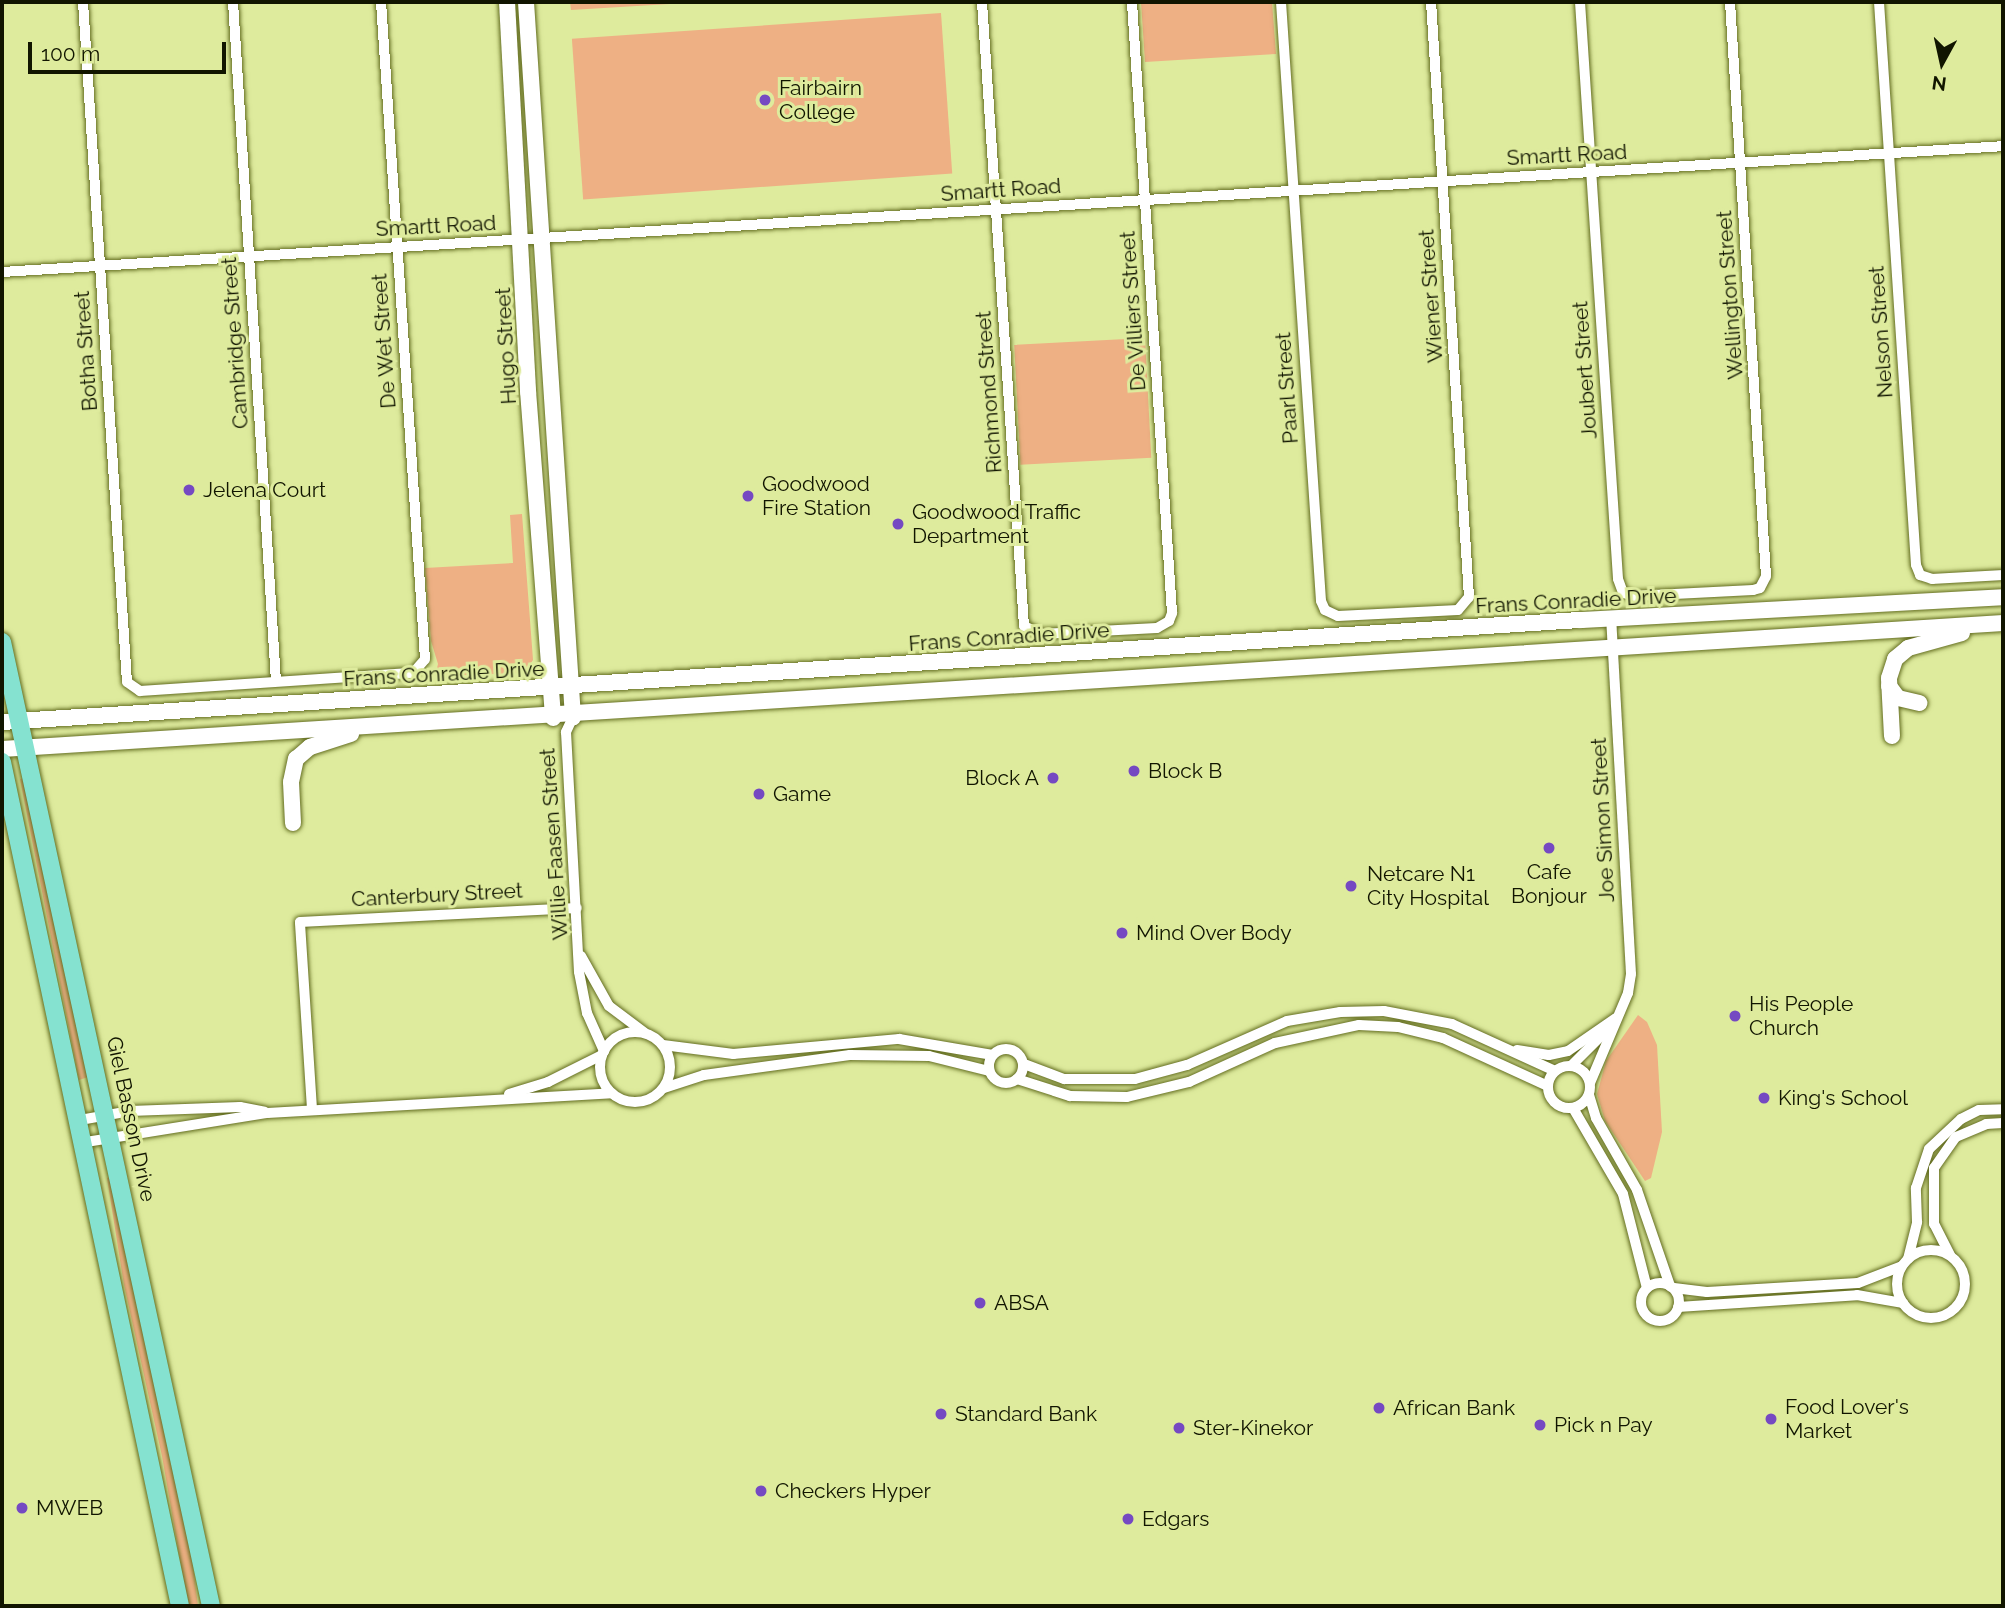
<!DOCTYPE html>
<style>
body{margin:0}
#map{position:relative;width:2005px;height:1608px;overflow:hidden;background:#deeb9d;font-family:Raleway,sans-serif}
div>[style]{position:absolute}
.green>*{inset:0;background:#eeb084;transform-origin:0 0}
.roads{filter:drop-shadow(0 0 2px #636d20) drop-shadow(0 0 2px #636d20)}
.street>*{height:10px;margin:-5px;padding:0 5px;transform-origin:5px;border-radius:5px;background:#fff}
.street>.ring{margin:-5px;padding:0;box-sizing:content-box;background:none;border:10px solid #fff;border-radius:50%}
.secondary>*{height:16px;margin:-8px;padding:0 8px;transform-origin:8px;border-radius:8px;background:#fff}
.primary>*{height:18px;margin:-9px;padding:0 9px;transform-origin:9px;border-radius:9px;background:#85e2d0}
.dots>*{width:19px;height:19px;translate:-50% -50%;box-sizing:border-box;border:4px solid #deeb9d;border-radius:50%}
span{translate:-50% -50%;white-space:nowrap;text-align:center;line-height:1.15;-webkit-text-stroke:6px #deeb9d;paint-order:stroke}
.poi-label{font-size:21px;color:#111500}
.left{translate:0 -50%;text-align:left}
.right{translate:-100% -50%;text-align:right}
.street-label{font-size:21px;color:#111500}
.frame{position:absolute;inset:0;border:4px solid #111500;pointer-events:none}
.north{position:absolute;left:1907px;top:28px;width:70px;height:70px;-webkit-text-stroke:5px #deeb9d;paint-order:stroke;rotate:188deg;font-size:19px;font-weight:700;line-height:28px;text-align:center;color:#111500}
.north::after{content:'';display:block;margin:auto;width:24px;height:32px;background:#111500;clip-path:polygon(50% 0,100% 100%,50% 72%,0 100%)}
.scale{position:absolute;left:28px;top:42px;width:198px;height:32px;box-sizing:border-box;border:4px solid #111500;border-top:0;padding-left:9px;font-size:21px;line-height:24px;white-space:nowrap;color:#111500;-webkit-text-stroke:5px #deeb9d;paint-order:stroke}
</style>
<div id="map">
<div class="green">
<div style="clip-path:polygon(570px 2px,686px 2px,686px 3px,571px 10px)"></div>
<div style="clip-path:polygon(1141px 2px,1272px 2px,1276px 54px,1145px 62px)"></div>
<div style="left:941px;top:13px;width:161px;height:370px;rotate:86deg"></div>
<div style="left:1145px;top:338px;width:120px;height:131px;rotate:87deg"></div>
<div style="clip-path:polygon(522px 514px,533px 660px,524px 673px,435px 676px,438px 664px,431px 641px,425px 568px,513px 563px,510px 515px)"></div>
<div style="clip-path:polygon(24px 778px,88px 1077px,79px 1080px,20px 779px)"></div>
<div style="clip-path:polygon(1638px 1015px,1647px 1022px,1657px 1045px,1662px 1132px,1651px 1178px,1645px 1181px,1605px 1121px,1597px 1094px,1606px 1061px)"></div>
<div style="clip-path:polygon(111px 1177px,192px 1557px,198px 1606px,188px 1606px,162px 1456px,124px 1285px,107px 1178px)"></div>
</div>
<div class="roads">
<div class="street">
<div style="left:83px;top:2px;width:681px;rotate:86.3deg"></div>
<div style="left:127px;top:682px;width:16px;rotate:35deg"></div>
<div style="left:140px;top:691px;width:274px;rotate:-3.8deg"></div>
<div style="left:413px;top:673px;width:18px;rotate:-49deg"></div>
<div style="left:425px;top:659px;width:658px;rotate:-93.83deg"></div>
<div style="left:233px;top:2px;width:680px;rotate:86.38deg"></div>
<div style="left:982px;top:2px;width:625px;rotate:86.15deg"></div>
<div style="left:1024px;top:626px;width:19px;rotate:25deg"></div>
<div style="left:1041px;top:634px;width:116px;rotate:-3deg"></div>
<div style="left:1157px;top:628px;width:14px;rotate:-30deg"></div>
<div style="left:1169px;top:621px;width:9px;rotate:-69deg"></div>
<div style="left:1172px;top:613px;width:612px;rotate:-93.75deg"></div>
<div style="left:1281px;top:2px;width:600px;rotate:86.18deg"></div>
<div style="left:1321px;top:601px;width:10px;rotate:66deg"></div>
<div style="left:1325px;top:610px;width:14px;rotate:25deg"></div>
<div style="left:1338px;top:616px;width:120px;rotate:-2.9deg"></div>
<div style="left:1458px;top:610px;width:17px;rotate:-50deg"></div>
<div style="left:1469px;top:597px;width:596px;rotate:-93.65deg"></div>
<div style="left:1580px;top:2px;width:578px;rotate:86.23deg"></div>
<div style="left:1618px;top:579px;width:15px;rotate:70deg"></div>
<div style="left:1623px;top:593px;width:12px;rotate:14deg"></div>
<div style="left:1635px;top:596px;width:118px;rotate:-2.9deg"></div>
<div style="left:1753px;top:590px;width:7px;rotate:-16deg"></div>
<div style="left:1760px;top:588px;width:13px;rotate:-63deg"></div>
<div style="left:1766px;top:576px;width:575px;rotate:-93.59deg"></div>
<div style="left:1879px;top:2px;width:564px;rotate:86.24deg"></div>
<div style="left:1916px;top:565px;width:11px;rotate:68deg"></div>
<div style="left:1920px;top:575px;width:13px;rotate:18deg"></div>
<div style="left:1932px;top:579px;width:71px;rotate:-3.2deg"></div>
<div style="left:2px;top:272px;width:2005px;rotate:-3.6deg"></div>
<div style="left:573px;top:717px;width:17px;rotate:115deg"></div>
<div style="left:566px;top:732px;width:240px;rotate:86.9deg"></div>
<div style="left:579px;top:972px;width:42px;rotate:79deg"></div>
<div style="left:587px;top:1013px;width:42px;rotate:65.9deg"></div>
<div style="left:581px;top:956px;width:57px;rotate:60.8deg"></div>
<div style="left:609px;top:1006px;width:45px;rotate:36.9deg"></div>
<div class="ring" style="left:600px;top:1032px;width:60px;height:60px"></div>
<div style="left:663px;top:1045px;width:71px;rotate:7.3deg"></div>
<div style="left:733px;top:1054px;width:167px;rotate:-5.2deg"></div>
<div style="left:899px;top:1039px;width:95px;rotate:9.7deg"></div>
<div class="ring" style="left:989px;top:1049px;width:24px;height:24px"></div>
<div style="left:1517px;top:1050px;width:32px;rotate:9deg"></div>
<div style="left:1549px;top:1055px;width:19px;rotate:-12deg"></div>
<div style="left:1568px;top:1051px;width:58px;rotate:-34.5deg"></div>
<div style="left:1024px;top:1064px;width:43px;rotate:20.6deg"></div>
<div style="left:1064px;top:1079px;width:71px"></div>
<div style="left:1135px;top:1079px;width:54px;rotate:-15.1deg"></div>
<div style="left:1187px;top:1065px;width:109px;rotate:-23.7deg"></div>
<div style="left:1287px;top:1021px;width:54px;rotate:-9.6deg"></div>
<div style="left:1340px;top:1012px;width:44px;rotate:-1.3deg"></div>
<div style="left:1384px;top:1011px;width:69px;rotate:10.8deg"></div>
<div style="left:1452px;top:1024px;width:113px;rotate:24.5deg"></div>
<div class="ring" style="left:1548px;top:1066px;width:32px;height:32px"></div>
<div style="left:1571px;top:1066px;width:52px;rotate:-45deg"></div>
<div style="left:1017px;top:1079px;width:56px;rotate:17.8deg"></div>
<div style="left:1070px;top:1096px;width:57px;rotate:1deg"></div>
<div style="left:1127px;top:1097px;width:64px;rotate:-13.6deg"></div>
<div style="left:1189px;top:1082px;width:94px;rotate:-24.4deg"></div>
<div style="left:1275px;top:1043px;width:86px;rotate:-12.1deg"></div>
<div style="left:1359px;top:1025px;width:39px;rotate:3deg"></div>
<div style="left:1398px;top:1027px;width:46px;rotate:13.7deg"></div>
<div style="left:1443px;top:1038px;width:115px;rotate:24.6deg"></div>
<div style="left:1590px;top:1083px;width:98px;rotate:-67.1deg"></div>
<div style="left:1628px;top:993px;width:19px;rotate:-81deg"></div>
<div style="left:1631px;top:974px;width:355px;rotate:-93.2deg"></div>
<div style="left:664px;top:1088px;width:42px;rotate:-18deg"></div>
<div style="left:704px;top:1075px;width:147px;rotate:-7.8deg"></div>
<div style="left:850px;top:1055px;width:79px;rotate:0.7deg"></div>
<div style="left:929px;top:1056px;width:62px;rotate:14deg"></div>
<div style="left:509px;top:1094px;width:41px;rotate:-17.1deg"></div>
<div style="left:548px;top:1082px;width:60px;rotate:-26.6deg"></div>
<div style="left:1589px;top:1095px;width:24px;rotate:73deg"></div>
<div style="left:1596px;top:1118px;width:83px;rotate:60.3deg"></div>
<div style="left:1637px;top:1190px;width:102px;rotate:71deg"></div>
<div style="left:1573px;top:1108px;width:99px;rotate:59.8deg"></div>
<div style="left:1623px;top:1194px;width:97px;rotate:75.7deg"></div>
<div style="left:312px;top:1109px;width:187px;rotate:-93.7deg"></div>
<div style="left:300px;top:922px;width:277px;rotate:-2.9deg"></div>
<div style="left:80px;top:1120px;width:51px;rotate:-10.2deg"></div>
<div style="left:130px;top:1111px;width:110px;rotate:-2.1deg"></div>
<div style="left:240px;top:1107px;width:25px;rotate:11deg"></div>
<div style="left:86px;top:1142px;width:184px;rotate:-9.1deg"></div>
<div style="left:268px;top:1113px;width:344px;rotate:-3.3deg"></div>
<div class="ring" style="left:1897px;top:1250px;width:58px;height:58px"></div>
<div style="left:1950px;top:1255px;width:35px;rotate:-117deg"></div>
<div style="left:1934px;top:1224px;width:56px;rotate:-90deg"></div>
<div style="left:1934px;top:1168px;width:38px;rotate:-55deg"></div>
<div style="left:1956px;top:1137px;width:33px;rotate:-23deg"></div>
<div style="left:1986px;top:1124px;width:17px;rotate:-3deg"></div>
<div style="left:1908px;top:1259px;width:38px;rotate:-76deg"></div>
<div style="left:1917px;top:1222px;width:34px;rotate:-92deg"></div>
<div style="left:1916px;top:1188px;width:41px;rotate:-71.6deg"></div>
<div style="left:1929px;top:1149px;width:44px;rotate:-43.2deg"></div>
<div style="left:1961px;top:1119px;width:20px;rotate:-27deg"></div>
<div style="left:1979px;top:1110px;width:24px;rotate:-2deg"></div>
<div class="ring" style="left:1641px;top:1283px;width:28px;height:28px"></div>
<div style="left:1674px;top:1288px;width:33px;rotate:7deg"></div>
<div style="left:1707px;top:1292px;width:151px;rotate:-3.4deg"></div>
<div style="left:1858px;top:1283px;width:47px;rotate:-21.1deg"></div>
<div style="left:1678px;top:1307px;width:179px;rotate:-3.8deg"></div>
<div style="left:1857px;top:1295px;width:47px;rotate:9.9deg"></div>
</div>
<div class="secondary">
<div style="left:507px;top:2px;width:390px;rotate:86.9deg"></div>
<div style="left:528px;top:391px;width:328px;rotate:85.6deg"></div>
<div style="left:526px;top:2px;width:717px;rotate:86.24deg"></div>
<div style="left:1889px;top:686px;width:15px;rotate:53deg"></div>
<div style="left:1898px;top:698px;width:22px;rotate:13deg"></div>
<div style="left:2px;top:722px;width:1582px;rotate:-3.7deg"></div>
<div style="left:1581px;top:620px;width:423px;rotate:-3.1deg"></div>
<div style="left:1892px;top:736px;width:58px;rotate:-93deg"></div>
<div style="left:1889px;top:678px;width:20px;rotate:-72deg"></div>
<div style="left:1895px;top:659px;width:17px;rotate:-40deg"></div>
<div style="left:1908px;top:648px;width:56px;rotate:-15.5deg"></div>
<div style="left:2px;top:749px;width:2005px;rotate:-3.6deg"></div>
<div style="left:293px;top:823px;width:41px;rotate:-92.8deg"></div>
<div style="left:291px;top:782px;width:24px;rotate:-78deg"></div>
<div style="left:296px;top:759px;width:18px;rotate:-41deg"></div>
<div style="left:310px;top:747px;width:43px;rotate:-17.6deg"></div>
</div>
<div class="primary">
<div style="left:2px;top:642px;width:986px;rotate:77.77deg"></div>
<div style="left:2px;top:762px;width:863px;rotate:78.09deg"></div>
</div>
</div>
<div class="dots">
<div style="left:765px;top:100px;background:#7549c2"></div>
<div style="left:189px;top:490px;background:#7549c2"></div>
<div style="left:748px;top:496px;background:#7549c2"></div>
<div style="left:898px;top:524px;background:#7549c2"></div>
<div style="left:1134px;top:771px;background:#7549c2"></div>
<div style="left:1053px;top:778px;background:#7549c2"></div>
<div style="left:759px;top:794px;background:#7549c2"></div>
<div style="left:1549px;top:848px;background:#7549c2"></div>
<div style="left:1351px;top:886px;background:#7549c2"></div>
<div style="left:1122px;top:933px;background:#7549c2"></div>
<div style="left:1735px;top:1016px;background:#7549c2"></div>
<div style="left:1764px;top:1098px;background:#7549c2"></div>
<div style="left:980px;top:1303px;background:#7549c2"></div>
<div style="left:1379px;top:1408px;background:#7549c2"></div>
<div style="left:941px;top:1414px;background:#7549c2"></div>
<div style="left:1771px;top:1419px;background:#7549c2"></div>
<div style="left:1540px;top:1425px;background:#7549c2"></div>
<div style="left:1179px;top:1428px;background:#7549c2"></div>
<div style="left:761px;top:1491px;background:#7549c2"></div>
<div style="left:22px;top:1508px;background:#7549c2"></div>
<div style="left:1128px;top:1519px;background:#7549c2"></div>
</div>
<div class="poi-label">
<span class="left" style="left:779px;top:100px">Fairbairn<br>College</span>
<span class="left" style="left:762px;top:496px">Goodwood<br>Fire Station</span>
<span class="left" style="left:203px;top:490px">Jelena Court</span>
<span class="left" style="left:912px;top:524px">Goodwood Traffic<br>Department</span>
<span class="left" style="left:1148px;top:771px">Block B</span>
<span class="right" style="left:1039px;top:778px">Block A</span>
<span class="left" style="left:773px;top:794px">Game</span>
<span style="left:1549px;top:884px">Cafe<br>Bonjour</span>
<span class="left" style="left:1367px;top:886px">Netcare N1<br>City Hospital</span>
<span class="left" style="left:1136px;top:933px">Mind Over Body</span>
<span class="left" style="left:1749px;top:1016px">His People<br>Church</span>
<span class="left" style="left:1778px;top:1098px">King's School</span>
<span class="left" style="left:994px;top:1303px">ABSA</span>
<span class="left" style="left:1785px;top:1419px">Food Lover's<br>Market</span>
<span class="left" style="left:1393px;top:1408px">African Bank</span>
<span class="left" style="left:955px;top:1414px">Standard Bank</span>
<span class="left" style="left:1554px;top:1425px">Pick n Pay</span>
<span class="left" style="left:1193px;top:1428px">Ster-Kinekor</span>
<span class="left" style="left:775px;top:1491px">Checkers Hyper</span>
<span class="left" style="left:36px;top:1508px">MWEB</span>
<span class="left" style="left:1142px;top:1519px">Edgars</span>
</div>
<div class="street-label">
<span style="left:1567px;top:155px;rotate:-3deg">Smartt Road</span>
<span style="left:1001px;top:190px;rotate:-4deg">Smartt Road</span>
<span style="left:436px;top:226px;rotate:-3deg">Smartt Road</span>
<span style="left:1730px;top:295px;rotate:-94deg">Wellington Street</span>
<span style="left:1431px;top:296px;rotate:-94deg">Wiener Street</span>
<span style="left:1133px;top:311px;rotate:-94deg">De Villiers Street</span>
<span style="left:1881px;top:332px;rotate:-94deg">Nelson Street</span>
<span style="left:384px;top:341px;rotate:-94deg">De Wet Street</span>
<span style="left:235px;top:343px;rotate:-94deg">Cambridge Street</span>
<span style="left:506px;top:346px;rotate:-93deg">Hugo Street</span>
<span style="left:86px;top:351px;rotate:-94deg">Botha Street</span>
<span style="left:1585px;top:370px;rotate:-94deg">Joubert Street</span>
<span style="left:1287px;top:388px;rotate:-94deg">Paarl Street</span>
<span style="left:989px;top:392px;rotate:-94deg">Richmond Street</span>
<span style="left:1576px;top:601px;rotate:-3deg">Frans Conradie Drive</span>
<span style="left:1009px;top:637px;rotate:-4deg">Frans Conradie Drive</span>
<span style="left:444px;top:674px;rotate:-3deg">Frans Conradie Drive</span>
<span style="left:1603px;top:820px;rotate:-93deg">Joe Simon Street</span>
<span style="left:554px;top:844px;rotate:-94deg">Willie Faasen Street</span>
<span style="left:437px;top:895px;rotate:-3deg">Canterbury Street</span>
<span style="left:131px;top:1119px;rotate:78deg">Giel Basson Drive</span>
</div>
<div class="frame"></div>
<div class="north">N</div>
<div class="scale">100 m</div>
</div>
